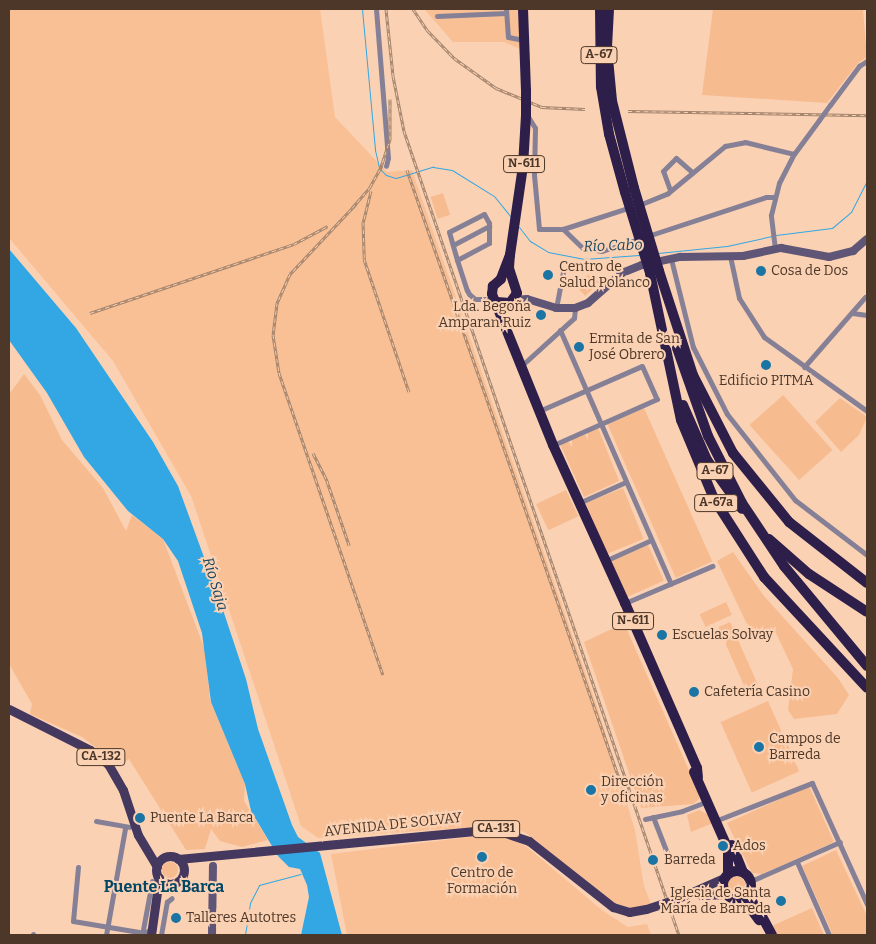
<!DOCTYPE html>
<meta charset="utf-8">
<style>
body{margin:0}
#map{position:relative;width:876px;height:944px;overflow:hidden;background:#fbd1b3;font-family:Bitter,serif}
div>[style]{position:absolute}
.built>*{inset:0;background:#fac095}
.green>*{inset:0;background:#f7bb90;transform-origin:0 0}
.round{border-radius:50%}
.water>*{inset:0;background:#32a7e4}
.stream>*{height:1px;margin:-0.5px;padding:0 0.5px;transform-origin:0.5px;border-radius:0.5px;background:#32a7e4}
.street>*{height:5px;margin:-2.5px;padding:0 2.5px;transform-origin:2.5px;border-radius:2.5px;background:#868097}
.secondary>*{height:8px;margin:-4px;padding:0 4px;transform-origin:4px;border-radius:4px;background:#5f5677}
.primary>*{height:9px;margin:-4.5px;padding:0 4.5px;transform-origin:4.5px;border-radius:4.5px;background:#44385f}
.primary>.ring{margin:-4.5px;padding:0;box-sizing:content-box;background:none;border:9px solid #44385f;border-radius:50%}
.highway>*{height:10px;margin:-5px;padding:0 5px;transform-origin:5px;border-radius:5px;background:#2d1f4a}
.highway>.ring{margin:-5px;padding:0;box-sizing:content-box;background:none;border:10px solid #2d1f4a;border-radius:50%}
.rail>*{height:3px;margin-top:-1.5px;transform-origin:0;background:repeating-linear-gradient(90deg,#fbd1b3 0 4px,#a3846d 0 8px);box-sizing:border-box;border-block:1px solid #a3846d}
.street-bridge>*{height:5px;margin:-2.5px;padding:0 2.5px;transform-origin:2.5px;border-radius:2.5px;background:#868097}
.primary-bridge>*{height:9px;margin:-4.5px;padding:0 4.5px;transform-origin:4.5px;border-radius:4.5px;background:#44385f}
.highway-bridge>*{height:10px;margin:-5px;padding:0 5px;transform-origin:5px;border-radius:5px;background:#2d1f4a}
.dots>*{width:14px;height:14px;translate:-50% -50%;box-sizing:border-box;border:2px solid #fbd1b3;border-radius:50%}
span{translate:-50% -50%;white-space:nowrap;text-align:center;line-height:1.15;-webkit-text-stroke:4px #fbd1b3;paint-order:stroke}
.shield-label span{padding:1px 4px;background:#fbd1b3;border:1px solid;border-radius:4px;-webkit-text-stroke-width:0}
.shield-label{font-size:12px;color:#4c3728;font-weight:700}
.poi-label{font-size:14px;color:#4c3728}
.left{translate:0 -50%;text-align:left}
.right{translate:-100% -50%;text-align:right}
.street-label{font-size:14px;color:#4c3728}
.water-label{font-size:15px;color:#1b4862;font-style:italic}
.quarter-label{font-size:16px;color:#024665;font-weight:700}
.frame{position:absolute;inset:0;border:10px solid #4c3728;pointer-events:none}
</style>
<div id="map">
<div class="built">
<div style="clip-path:polygon(9px 9px,320px 9px,335px 117px,387px 172px,412px 170px,599px 712px,635px 830px,644px 886px,651px 904px,631px 908px,614px 903px,526px 833px,506px 825px,318px 838px,301px 826px,191px 496px,113px 361px,9px 238px)"></div>
<div style="clip-path:polygon(424px 9px,519px 9px,520px 49px,504px 42px,453px 42px)"></div>
<div style="clip-path:polygon(486px 835px,503px 835px,527px 847px,603px 911px,628px 927px,647px 924px,651px 935px,347px 935px,331px 854px)"></div>
</div>
<div class="green">
<div style="clip-path:polygon(713px 9px,863px 9px,867px 57px,858px 63px,827px 103px,702px 95px)"></div>
<div style="left:443px;top:193px;width:23px;height:13px;rotate:72deg"></div>
<div style="left:591px;top:272px;width:13px;height:21px;rotate:45deg"></div>
<div style="clip-path:polygon(24px 374px,40px 395px,62px 440px,103px 488px,126px 531px,132px 515px,163px 539px,205px 650px,210px 700px,245px 784px,244px 801px,268px 840px,242px 847px,220px 841px,211px 829px,205px 849px,186px 850px,129px 759px,119px 766px,82px 737px,30px 714px,32px 704px,9px 664px,9px 417px,10px 393px)"></div>
<div style="left:783px;top:395px;width:74px;height:45px;rotate:48deg"></div>
<div style="clip-path:polygon(840px 398px,867px 417px,859px 435px,841px 452px,815px 422px)"></div>
<div style="left:644px;top:408px;width:168px;height:40px;rotate:66deg"></div>
<div style="clip-path:polygon(598px 428px,619px 481px,584px 497px,560px 444px,568px 441px,572px 447px,572px 439px,585px 434px,588px 440px,588px 432px)"></div>
<div style="left:623px;top:488px;width:55px;height:40px;rotate:68deg"></div>
<div style="left:566px;top:490px;width:29px;height:33px;rotate:65deg"></div>
<div style="left:648px;top:545px;width:39px;height:41px;rotate:66deg"></div>
<div style="clip-path:polygon(733px 552px,764px 596px,838px 678px,849px 695px,837px 714px,794px 719px,788px 710px,793px 669px,775px 631px,753px 637px,717px 561px)"></div>
<div style="left:726px;top:602px;width:14px;height:29px;rotate:65deg"></div>
<div style="left:730px;top:622px;width:79px;height:13px;rotate:66deg"></div>
<div style="clip-path:polygon(624px 623px,699px 793px,699px 799px,693px 804px,641px 808px,584px 642px)"></div>
<div style="left:768px;top:701px;width:77px;height:52px;rotate:66deg"></div>
<div style="clip-path:polygon(809px 786px,834px 842px,762px 874px,752px 873px,727px 823px)"></div>
<div style="clip-path:polygon(699px 810px,709px 815px,713px 823px,691px 832px,687px 815px)"></div>
<div style="clip-path:polygon(836px 850px,867px 916px,867px 935px,833px 935px,802px 866px)"></div>
<div class="round" style="left:162px;top:862px;width:16px;height:16px"></div>
<div class="round" style="left:727px;top:876px;width:18px;height:18px"></div>
<div style="clip-path:polygon(812px 908px,824px 935px,776px 935px,772px 926px)"></div>
</div>
<div class="water">
<div style="clip-path:polygon(9px 249px,76px 328px,153px 442px,178px 486px,220px 601px,246px 679px,258px 729px,292px 825px,298px 837px,320px 853px,342px 935px,301px 935px,309px 897px,307px 885px,300px 869px,289px 867px,278px 856px,251px 811px,245px 784px,211px 702px,202px 633px,178px 561px,163px 539px,128px 511px,84px 457px,47px 393px,9px 340px)"></div>
</div>
<div class="stream">
<div style="left:362px;top:9px;width:142px;rotate:84.7deg"></div>
<div style="left:375px;top:150px;width:18px;rotate:77deg"></div>
<div style="left:379px;top:168px;width:10px;rotate:45deg"></div>
<div style="left:386px;top:175px;width:10px;rotate:17deg"></div>
<div style="left:396px;top:178px;width:39px;rotate:-17deg"></div>
<div style="left:433px;top:167px;width:19px;rotate:9deg"></div>
<div style="left:452px;top:170px;width:49px;rotate:31.8deg"></div>
<div style="left:494px;top:196px;width:26px;rotate:51deg"></div>
<div style="left:519px;top:227px;width:18px;rotate:52deg"></div>
<div style="left:530px;top:241px;width:21px;rotate:31deg"></div>
<div style="left:548px;top:252px;width:37px;rotate:11deg"></div>
<div style="left:584px;top:259px;width:55px;rotate:-4.2deg"></div>
<div style="left:776px;top:235px;width:56px;rotate:-7.1deg"></div>
<div style="left:832px;top:228px;width:25px;rotate:-40deg"></div>
<div style="left:851px;top:212px;width:35px;rotate:-63deg"></div>
<div style="left:658px;top:253px;width:69px;rotate:-5.8deg"></div>
<div style="left:727px;top:246px;width:46px;rotate:-12.5deg"></div>
<div style="left:245px;top:935px;width:32px;rotate:-81deg"></div>
<div style="left:250px;top:903px;width:20px;rotate:-63deg"></div>
<div style="left:259px;top:885px;width:43px;rotate:-14.7deg"></div>
</div>
<div class="street">
<div style="left:376px;top:9px;width:149px;rotate:85.4deg"></div>
<div style="left:388px;top:158px;width:8px;rotate:104deg"></div>
<div style="left:506px;top:9px;width:28px;rotate:86deg"></div>
<div style="left:508px;top:37px;width:16px;rotate:11deg"></div>
<div style="left:437px;top:16px;width:69px;rotate:-2.5deg"></div>
<div style="left:830px;top:105px;width:49px;rotate:-53.4deg"></div>
<div style="left:859px;top:66px;width:9px;rotate:-32deg"></div>
<div style="left:527px;top:115px;width:15px;rotate:58deg"></div>
<div style="left:535px;top:128px;width:47px;rotate:91.2deg"></div>
<div style="left:534px;top:175px;width:54px;rotate:84.7deg"></div>
<div style="left:539px;top:229px;width:24px"></div>
<div style="left:563px;top:229px;width:71px;rotate:-17.9deg"></div>
<div style="left:670px;top:190px;width:20px;rotate:-110deg"></div>
<div style="left:663px;top:171px;width:18px;rotate:-45deg"></div>
<div style="left:676px;top:158px;width:21px;rotate:41deg"></div>
<div style="left:639px;top:205px;width:31px;rotate:-22deg"></div>
<div style="left:668px;top:193px;width:74px;rotate:-39.5deg"></div>
<div style="left:725px;top:146px;width:20px;rotate:-11deg"></div>
<div style="left:745px;top:142px;width:50px;rotate:13.8deg"></div>
<div style="left:563px;top:229px;width:28px;rotate:44deg"></div>
<div style="left:583px;top:248px;width:19px;rotate:9deg"></div>
<div style="left:602px;top:251px;width:173px;rotate:-18.2deg"></div>
<div style="left:766px;top:197px;width:9px"></div>
<div style="left:453px;top:245px;width:41px;rotate:-27.8deg"></div>
<div style="left:775px;top:249px;width:34px;rotate:-97deg"></div>
<div style="left:771px;top:215px;width:33px;rotate:-76deg"></div>
<div style="left:779px;top:183px;width:33px;rotate:-63deg"></div>
<div style="left:794px;top:154px;width:42px;rotate:-53.7deg"></div>
<div style="left:730px;top:256px;width:43px;rotate:77.9deg"></div>
<div style="left:739px;top:298px;width:46px;rotate:57.3deg"></div>
<div style="left:764px;top:337px;width:127px;rotate:35.7deg"></div>
<div style="left:671px;top:259px;width:91px;rotate:76deg"></div>
<div style="left:693px;top:347px;width:75px;rotate:63.1deg"></div>
<div style="left:727px;top:414px;width:110px;rotate:51.7deg"></div>
<div style="left:795px;top:500px;width:91px;rotate:37.4deg"></div>
<div style="left:457px;top:260px;width:36px;rotate:-28deg"></div>
<div style="left:489px;top:243px;width:20px;rotate:-90deg"></div>
<div style="left:489px;top:223px;width:10px;rotate:-119deg"></div>
<div style="left:484px;top:214px;width:39px;rotate:153deg"></div>
<div style="left:449px;top:232px;width:29px;rotate:74deg"></div>
<div style="left:457px;top:260px;width:32px;rotate:72deg"></div>
<div style="left:467px;top:290px;width:4px;rotate:63deg"></div>
<div style="left:469px;top:294px;width:8px;rotate:40deg"></div>
<div style="left:475px;top:299px;width:18px"></div>
<div style="left:556px;top:308px;width:38px;rotate:-79deg"></div>
<div style="left:852px;top:313px;width:15px;rotate:8deg"></div>
<div style="left:560px;top:330px;width:277px;rotate:66.4deg"></div>
<div style="left:520px;top:367px;width:73px;rotate:-42.2deg"></div>
<div style="left:574px;top:318px;width:10px;rotate:-84deg"></div>
<div style="left:804px;top:367px;width:93px;rotate:-48.9deg"></div>
<div style="left:539px;top:411px;width:112px;rotate:-23.6deg"></div>
<div style="left:642px;top:366px;width:36px;rotate:66deg"></div>
<div style="left:657px;top:399px;width:114px;rotate:156.1deg"></div>
<div style="left:581px;top:502px;width:49px;rotate:-24deg"></div>
<div style="left:607px;top:560px;width:48px;rotate:-24.4deg"></div>
<div style="left:625px;top:603px;width:95px;rotate:-23deg"></div>
<div style="left:653px;top:817px;width:44px;rotate:68.7deg"></div>
<div style="left:645px;top:819px;width:38px;rotate:-12deg"></div>
<div style="left:682px;top:811px;width:28px;rotate:-21deg"></div>
<div style="left:720px;top:819px;width:99px;rotate:-21.4deg"></div>
<div style="left:812px;top:783px;width:133px;rotate:65.6deg"></div>
<div style="left:96px;top:821px;width:34px;rotate:10deg"></div>
<div style="left:797px;top:862px;width:80px;rotate:66.3deg"></div>
<div style="left:78px;top:867px;width:54px;rotate:95.3deg"></div>
<div style="left:73px;top:921px;width:73px;rotate:9.5deg"></div>
<div style="left:145px;top:933px;width:9px;rotate:-36deg"></div>
<div style="left:751px;top:881px;width:97px;rotate:-23.7deg"></div>
<div style="left:33px;top:935px;width:1px;rotate:-90deg"></div>
<div style="left:106px;top:935px;width:109px;rotate:-79.9deg"></div>
<div style="left:142px;top:935px;width:55px;rotate:-79.5deg"></div>
<div style="left:161px;top:935px;width:34px;rotate:-80deg"></div>
<div style="left:167px;top:902px;width:6px;rotate:-39deg"></div>
</div>
<div class="secondary">
<div style="left:514px;top:300px;width:13px;rotate:-4deg"></div>
<div style="left:527px;top:299px;width:30px;rotate:17deg"></div>
<div style="left:556px;top:308px;width:19px"></div>
<div style="left:575px;top:308px;width:14px;rotate:-21deg"></div>
<div style="left:588px;top:303px;width:45px;rotate:-41.4deg"></div>
<div style="left:622px;top:273px;width:22px;rotate:-22deg"></div>
<div style="left:642px;top:265px;width:39px;rotate:-12deg"></div>
<div style="left:680px;top:257px;width:63px;rotate:-0.9deg"></div>
<div style="left:743px;top:256px;width:39px;rotate:-12deg"></div>
<div style="left:781px;top:248px;width:49px;rotate:10.6deg"></div>
<div style="left:829px;top:257px;width:25px;rotate:-14deg"></div>
<div style="left:853px;top:251px;width:18px;rotate:-41deg"></div>
<div style="left:212px;top:935px;width:69px;rotate:-89.2deg"></div>
</div>
<div class="primary">
<div style="left:9px;top:709px;width:91px;rotate:26.8deg"></div>
<div style="left:90px;top:750px;width:23px;rotate:38deg"></div>
<div style="left:108px;top:764px;width:30px;rotate:60deg"></div>
<div style="left:123px;top:790px;width:47px;rotate:71.6deg"></div>
<div style="left:138px;top:835px;width:37px;rotate:59deg"></div>
<div class="ring" style="left:156px;top:856px;width:19px;height:19px"></div>
<div style="left:178px;top:859px;width:317px;rotate:-5.4deg"></div>
<div style="left:494px;top:829px;width:37px;rotate:19deg"></div>
<div style="left:529px;top:841px;width:107px;rotate:38.2deg"></div>
<div style="left:613px;top:907px;width:17px;rotate:17deg"></div>
<div style="left:629px;top:912px;width:17px;rotate:-10deg"></div>
<div style="left:701px;top:895px;width:25px;rotate:-2deg"></div>
<div style="left:676px;top:899px;width:52px;rotate:-23.6deg"></div>
<div style="left:151px;top:935px;width:58px;rotate:-82deg"></div>
</div>
<div class="highway">
<div style="left:523px;top:9px;width:82px;rotate:87.9deg"></div>
<div style="left:600px;top:9px;width:78px;rotate:89.3deg"></div>
<div style="left:601px;top:87px;width:48px;rotate:80.3deg"></div>
<div style="left:609px;top:134px;width:60px;rotate:74.6deg"></div>
<div style="left:609px;top:9px;width:39px;rotate:93deg"></div>
<div style="left:607px;top:48px;width:53px;rotate:84.6deg"></div>
<div style="left:612px;top:101px;width:90px;rotate:75.8deg"></div>
<div style="left:510px;top:255px;width:26px;rotate:111deg"></div>
<div style="left:501px;top:279px;width:11px;rotate:139deg"></div>
<div style="left:493px;top:286px;width:8px;rotate:97deg"></div>
<div style="left:492px;top:294px;width:163px;rotate:68deg"></div>
<div style="left:553px;top:445px;width:174px;rotate:65.5deg"></div>
<div style="left:625px;top:603px;width:180px;rotate:66.4deg"></div>
<div style="left:697px;top:768px;width:9px;rotate:84deg"></div>
<div style="left:659px;top:271px;width:109px;rotate:71.9deg"></div>
<div style="left:693px;top:375px;width:88px;rotate:62.9deg"></div>
<div style="left:733px;top:453px;width:89px;rotate:50.9deg"></div>
<div style="left:789px;top:522px;width:99px;rotate:38deg"></div>
<div style="left:650px;top:273px;width:150px;rotate:78.1deg"></div>
<div style="left:681px;top:420px;width:86px;rotate:67.3deg"></div>
<div style="left:714px;top:499px;width:93px;rotate:57.3deg"></div>
<div style="left:764px;top:577px;width:151px;rotate:47.1deg"></div>
<div style="left:497px;top:302px;width:13px;rotate:4deg"></div>
<div style="left:510px;top:303px;width:12px;rotate:-55deg"></div>
<div style="left:517px;top:293px;width:26px;rotate:-108deg"></div>
<div style="left:509px;top:268px;width:13px;rotate:-86deg"></div>
<div style="left:510px;top:255px;width:90px;rotate:-81.7deg"></div>
<div style="left:523px;top:166px;width:51px;rotate:-86.6deg"></div>
<div style="left:677px;top:348px;width:93px;rotate:70.6deg"></div>
<div style="left:683px;top:405px;width:60px;rotate:66.4deg"></div>
<div style="left:707px;top:460px;width:60px;rotate:54.5deg"></div>
<div style="left:769px;top:539px;width:53px;rotate:41.2deg"></div>
<div style="left:809px;top:574px;width:69px;rotate:33.2deg"></div>
<div style="left:784px;top:566px;width:130px;rotate:50.3deg"></div>
<div style="left:694px;top:772px;width:84px;rotate:66.2deg"></div>
<div style="left:728px;top:849px;width:24px;rotate:90deg"></div>
<div style="left:732px;top:845px;width:29px;rotate:68deg"></div>
<div class="ring" style="left:723px;top:871px;width:18px;height:18px"></div>
<div style="left:749px;top:892px;width:49px;rotate:61.9deg"></div>
<div style="left:737px;top:899px;width:17px;rotate:36deg"></div>
<div style="left:751px;top:909px;width:14px;rotate:54deg"></div>
</div>
<div class="rail">
<div style="left:386px;top:9px;width:67px;rotate:84deg"></div>
<div style="left:393px;top:76px;width:56px;rotate:78.7deg"></div>
<div style="left:404px;top:131px;width:850px;rotate:71.12deg"></div>
<div style="left:413px;top:9px;width:25px;rotate:56deg"></div>
<div style="left:427px;top:30px;width:39px;rotate:46deg"></div>
<div style="left:454px;top:58px;width:52px;rotate:35.5deg"></div>
<div style="left:496px;top:88px;width:50px;rotate:22.4deg"></div>
<div style="left:542px;top:107px;width:43px;rotate:2.7deg"></div>
<div style="left:628px;top:111px;width:239px;rotate:1deg"></div>
<div style="left:380px;top:170px;width:32px;rotate:-72deg"></div>
<div style="left:390px;top:140px;width:41px;rotate:-90deg"></div>
<div style="left:407px;top:170px;width:647px;rotate:70.78deg"></div>
<div style="left:371px;top:191px;width:32px;rotate:104deg"></div>
<div style="left:363px;top:222px;width:37px;rotate:88deg"></div>
<div style="left:364px;top:259px;width:140px;rotate:71.3deg"></div>
<div style="left:356px;top:204px;width:96px;rotate:133.3deg"></div>
<div style="left:290px;top:274px;width:32px;rotate:114deg"></div>
<div style="left:277px;top:303px;width:32px;rotate:97deg"></div>
<div style="left:273px;top:335px;width:38px;rotate:81deg"></div>
<div style="left:279px;top:373px;width:319px;rotate:71deg"></div>
<div style="left:352px;top:208px;width:28px;rotate:-49deg"></div>
<div style="left:370px;top:187px;width:25px;rotate:-61deg"></div>
<div style="left:90px;top:313px;width:215px;rotate:-18.7deg"></div>
<div style="left:294px;top:244px;width:38px;rotate:-28deg"></div>
<div style="left:313px;top:453px;width:31px;rotate:63deg"></div>
<div style="left:327px;top:481px;width:68px;rotate:71deg"></div>
</div>
<div class="street-bridge">
<div style="left:819px;top:120px;width:19px;rotate:-54deg"></div>
</div>
<div class="primary-bridge">
<div style="left:646px;top:909px;width:32px;rotate:-18deg"></div>
</div>
<div class="highway-bridge">
<div style="left:526px;top:91px;width:24px;rotate:90deg"></div>
<div style="left:634px;top:188px;width:87px;rotate:73.2deg"></div>
<div style="left:625px;top:192px;width:85px;rotate:72.8deg"></div>
<div style="left:708px;top:436px;width:75px;rotate:63.1deg"></div>
<div style="left:742px;top:503px;width:76px;rotate:56.3deg"></div>
</div>
<div class="dots">
<div style="left:761px;top:271px;background:#1a75a4"></div>
<div style="left:548px;top:275px;background:#1a75a4"></div>
<div style="left:541px;top:315px;background:#1a75a4"></div>
<div style="left:579px;top:347px;background:#1a75a4"></div>
<div style="left:766px;top:365px;background:#1a75a4"></div>
<div style="left:662px;top:635px;background:#1a75a4"></div>
<div style="left:694px;top:692px;background:#1a75a4"></div>
<div style="left:759px;top:747px;background:#1a75a4"></div>
<div style="left:591px;top:790px;background:#1a75a4"></div>
<div style="left:140px;top:818px;background:#1a75a4"></div>
<div style="left:723px;top:846px;background:#1a75a4"></div>
<div style="left:482px;top:857px;background:#1a75a4"></div>
<div style="left:653px;top:860px;background:#1a75a4"></div>
<div style="left:781px;top:901px;background:#1a75a4"></div>
<div style="left:176px;top:918px;background:#1a75a4"></div>
</div>
<div class="shield-label">
<span style="left:599px;top:55px">A-67</span>
<span style="left:524px;top:164px">N-611</span>
<span style="left:715px;top:471px">A-67</span>
<span style="left:716px;top:503px">A-67a</span>
<span style="left:633px;top:621px">N-611</span>
<span style="left:101px;top:757px">CA-132</span>
<span style="left:496px;top:829px">CA-131</span>
</div>
<div class="poi-label">
<span class="left" style="left:559px;top:275px">Centro de<br>Salud Polanco</span>
<span class="left" style="left:771px;top:271px">Cosa de Dos</span>
<span class="right" style="left:531px;top:315px">Lda. Begoña<br>Amparan Ruiz</span>
<span class="left" style="left:589px;top:347px">Ermita de San<br>José Obrero</span>
<span style="left:766px;top:381px">Edificio PITMA</span>
<span class="left" style="left:672px;top:635px">Escuelas Solvay</span>
<span class="left" style="left:704px;top:692px">Cafetería Casino</span>
<span class="left" style="left:769px;top:747px">Campos de<br>Barreda</span>
<span class="left" style="left:601px;top:790px">Dirección<br>y oficinas</span>
<span class="left" style="left:150px;top:818px">Puente La Barca</span>
<span class="left" style="left:733px;top:846px">Ados</span>
<span class="left" style="left:664px;top:860px">Barreda</span>
<span style="left:482px;top:881px">Centro de<br>Formación</span>
<span class="right" style="left:771px;top:901px">Iglesia de Santa<br>María de Barreda</span>
<span class="left" style="left:186px;top:918px">Talleres Autotres</span>
</div>
<div class="street-label">
<span style="left:393px;top:825px;rotate:-6deg">AVENIDA DE SOLVAY</span>
</div>
<div class="water-label">
<span style="left:613px;top:246px;rotate:-2deg">Río Cabo</span>
<span style="left:215px;top:584px;rotate:73deg">Río Saja</span>
</div>
<div class="quarter-label">
<span style="left:164px;top:887px">Puente La Barca</span>
</div>
<div class="frame"></div>
</div>
